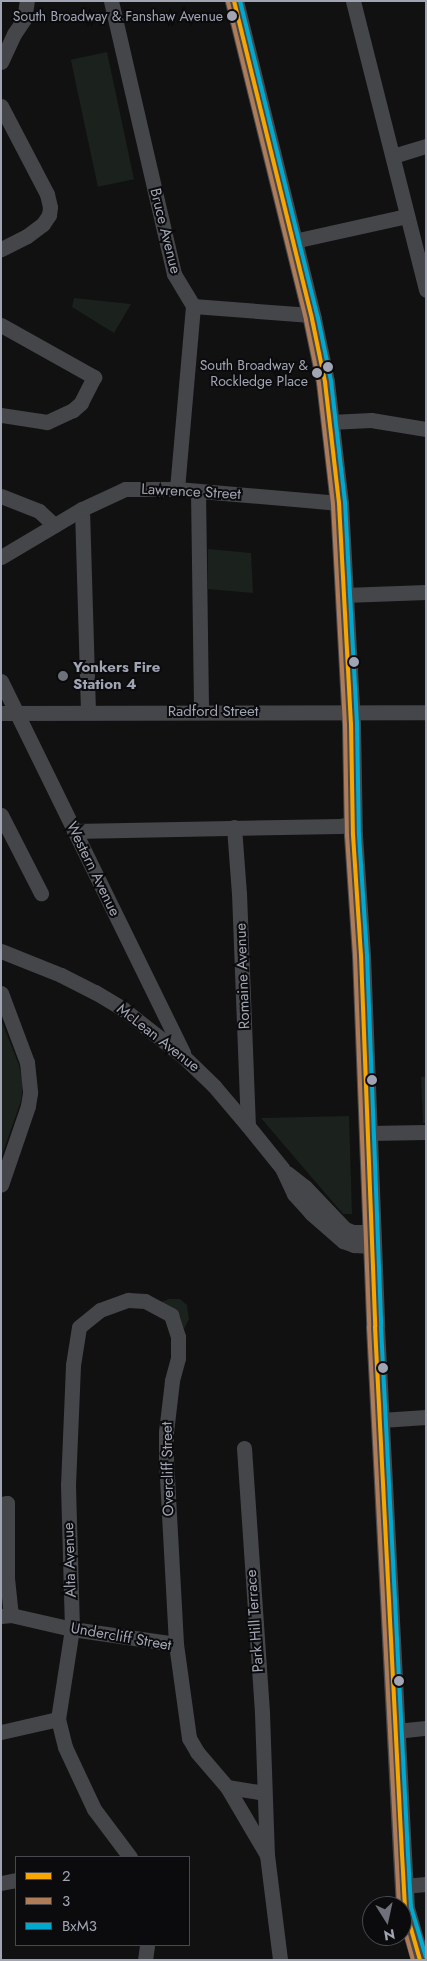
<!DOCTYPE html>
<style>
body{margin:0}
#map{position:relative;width:427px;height:1961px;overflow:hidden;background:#111;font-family:Jost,sans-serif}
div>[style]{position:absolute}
.green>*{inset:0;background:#1b211c;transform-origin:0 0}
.minor>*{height:15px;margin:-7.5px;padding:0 7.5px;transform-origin:7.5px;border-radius:7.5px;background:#45464a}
.major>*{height:19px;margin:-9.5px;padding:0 9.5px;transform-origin:9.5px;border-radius:9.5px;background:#47484c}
.bus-1>*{height:4px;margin:-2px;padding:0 2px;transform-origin:2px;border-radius:2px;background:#f7a600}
.bus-2>*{height:4px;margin:-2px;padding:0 2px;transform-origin:2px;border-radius:2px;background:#b07c57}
.bus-3>*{height:4px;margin:-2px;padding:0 2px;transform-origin:2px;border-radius:2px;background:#00a9ce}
.dots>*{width:14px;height:14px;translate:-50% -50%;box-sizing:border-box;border:2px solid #0b0b0d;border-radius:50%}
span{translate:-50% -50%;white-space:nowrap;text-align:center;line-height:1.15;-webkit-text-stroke:4px #0b0b0d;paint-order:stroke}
.bus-label{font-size:14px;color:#a1a5b3}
.right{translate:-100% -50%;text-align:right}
.street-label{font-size:15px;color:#a1a5b3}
.poi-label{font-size:15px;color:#a1a5b3;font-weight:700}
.left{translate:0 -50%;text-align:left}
.frame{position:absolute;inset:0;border:2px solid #a1a5b3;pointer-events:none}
.legend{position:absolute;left:15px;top:1856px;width:175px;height:90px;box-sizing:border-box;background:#0b0b0d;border:1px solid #47494f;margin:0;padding:6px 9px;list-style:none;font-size:15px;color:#a1a5b3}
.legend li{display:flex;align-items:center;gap:10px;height:25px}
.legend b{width:25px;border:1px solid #47494f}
.north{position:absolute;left:362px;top:1896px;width:50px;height:50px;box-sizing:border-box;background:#0b0b0d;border:1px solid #47494f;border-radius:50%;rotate:170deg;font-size:14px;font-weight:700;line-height:20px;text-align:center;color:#a1a5b3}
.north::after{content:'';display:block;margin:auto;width:18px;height:22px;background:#6f717a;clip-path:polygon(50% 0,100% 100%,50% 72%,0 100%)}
</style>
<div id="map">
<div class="green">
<div style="left:107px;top:52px;width:130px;height:37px;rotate:78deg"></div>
<div style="clip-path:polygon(74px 298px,131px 304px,114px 333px,72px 307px)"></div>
<div style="clip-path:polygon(208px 549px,251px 553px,253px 593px,208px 589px)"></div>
<div style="clip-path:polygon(1px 1020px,19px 1065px,23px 1085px,21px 1101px,1px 1158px)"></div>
<div style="clip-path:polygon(421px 1077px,426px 1077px,426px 1123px,423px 1123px)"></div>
<div style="clip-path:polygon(349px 1116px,352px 1214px,343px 1214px,261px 1118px)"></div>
<div style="clip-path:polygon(169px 1299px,180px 1299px,187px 1305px,189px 1319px,184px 1329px,178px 1318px,159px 1303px)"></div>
</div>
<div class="minor">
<div style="left:111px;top:1px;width:280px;rotate:77deg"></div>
<div style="left:174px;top:274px;width:37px;rotate:59deg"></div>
<div style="left:193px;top:306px;width:184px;rotate:95deg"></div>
<div style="left:353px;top:1px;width:298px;rotate:75.8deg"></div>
<div style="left:1px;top:62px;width:31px;rotate:-65deg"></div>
<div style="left:14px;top:34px;width:18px;rotate:-56deg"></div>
<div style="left:24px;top:19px;width:18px;rotate:-81deg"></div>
<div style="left:1px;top:106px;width:99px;rotate:62.4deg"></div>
<div style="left:47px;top:194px;width:13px;rotate:77deg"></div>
<div style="left:50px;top:207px;width:8px;rotate:97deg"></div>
<div style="left:49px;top:215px;width:11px;rotate:124deg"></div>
<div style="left:43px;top:224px;width:20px;rotate:143deg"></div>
<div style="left:27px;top:236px;width:29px;rotate:153deg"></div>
<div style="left:393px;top:156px;width:34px;rotate:-17deg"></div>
<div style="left:294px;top:241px;width:116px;rotate:-12.5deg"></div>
<div style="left:193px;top:306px;width:118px;rotate:4.4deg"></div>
<div style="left:1px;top:325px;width:107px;rotate:29.2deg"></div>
<div style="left:94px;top:377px;width:29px;rotate:117deg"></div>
<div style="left:81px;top:403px;width:11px;rotate:139deg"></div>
<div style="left:73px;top:410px;width:29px;rotate:155deg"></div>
<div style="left:47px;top:422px;width:47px;rotate:-171.3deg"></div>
<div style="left:330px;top:422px;width:41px;rotate:-2.8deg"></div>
<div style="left:371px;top:420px;width:56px;rotate:9.3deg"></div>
<div style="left:198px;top:491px;width:221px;rotate:89.2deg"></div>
<div style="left:1px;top:496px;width:41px;rotate:21.5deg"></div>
<div style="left:39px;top:511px;width:21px;rotate:43deg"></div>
<div style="left:82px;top:509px;width:203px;rotate:88.3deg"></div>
<div style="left:1px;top:557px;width:94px;rotate:-30.7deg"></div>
<div style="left:82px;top:509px;width:47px;rotate:-24.9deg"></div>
<div style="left:125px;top:489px;width:52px"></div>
<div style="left:177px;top:489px;width:163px;rotate:4.9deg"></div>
<div style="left:344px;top:595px;width:82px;rotate:-2.1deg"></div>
<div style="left:1px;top:681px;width:414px;rotate:63.9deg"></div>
<div style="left:1px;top:713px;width:425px;rotate:-0.1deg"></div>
<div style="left:1px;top:815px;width:88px;rotate:62.9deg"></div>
<div style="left:234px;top:827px;width:66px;rotate:85.7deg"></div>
<div style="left:239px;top:893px;width:233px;rotate:87.8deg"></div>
<div style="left:74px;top:831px;width:266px;rotate:-1.1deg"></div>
<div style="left:340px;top:826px;width:13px;rotate:-9deg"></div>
<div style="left:1px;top:951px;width:65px;rotate:21.8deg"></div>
<div style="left:61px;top:975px;width:38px;rotate:27deg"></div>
<div style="left:95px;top:992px;width:33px;rotate:31deg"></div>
<div style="left:123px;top:1009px;width:78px;rotate:38.2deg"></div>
<div style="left:184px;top:1057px;width:42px;rotate:44deg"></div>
<div style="left:214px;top:1086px;width:52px;rotate:49.6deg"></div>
<div style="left:248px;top:1126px;width:54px;rotate:51deg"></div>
<div style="left:282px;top:1168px;width:29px;rotate:65deg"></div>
<div style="left:294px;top:1194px;width:25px;rotate:48deg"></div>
<div style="left:311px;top:1213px;width:43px;rotate:41.2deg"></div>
<div style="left:343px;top:1241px;width:12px;rotate:20deg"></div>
<div style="left:354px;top:1245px;width:18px;rotate:3deg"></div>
<div style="left:1px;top:993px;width:74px;rotate:69.4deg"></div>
<div style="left:27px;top:1062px;width:31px;rotate:84deg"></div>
<div style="left:30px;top:1093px;width:13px;rotate:99deg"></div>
<div style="left:28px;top:1106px;width:83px;rotate:108.9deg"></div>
<div style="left:368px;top:1133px;width:58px;rotate:-1deg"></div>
<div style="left:287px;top:1173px;width:23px;rotate:38deg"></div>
<div style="left:305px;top:1187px;width:58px;rotate:46.4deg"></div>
<div style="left:345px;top:1229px;width:9px;rotate:21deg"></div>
<div style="left:353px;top:1232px;width:19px"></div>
<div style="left:381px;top:1420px;width:45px;rotate:-3.8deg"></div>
<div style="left:244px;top:1448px;width:266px;rotate:86.1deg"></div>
<div style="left:262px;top:1713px;width:142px;rotate:88deg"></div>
<div style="left:267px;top:1855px;width:106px;rotate:82.9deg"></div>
<div style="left:1px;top:1504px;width:6px;rotate:-9deg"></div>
<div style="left:7px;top:1503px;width:75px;rotate:90deg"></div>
<div style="left:7px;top:1578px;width:37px;rotate:84deg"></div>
<div style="left:1px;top:1616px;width:10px;rotate:-6deg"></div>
<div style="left:11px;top:1615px;width:63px;rotate:12.9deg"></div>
<div style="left:72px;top:1629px;width:105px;rotate:8.2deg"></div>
<div style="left:396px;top:1731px;width:30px;rotate:-6deg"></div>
<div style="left:1px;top:1732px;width:58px;rotate:-12.8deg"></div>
<div style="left:227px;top:1787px;width:37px;rotate:9deg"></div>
<div style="left:130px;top:1857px;width:60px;rotate:-126.9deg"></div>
<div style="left:94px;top:1809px;width:68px;rotate:-115.1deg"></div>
<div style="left:65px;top:1747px;width:29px;rotate:-104deg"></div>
<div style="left:58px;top:1719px;width:91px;rotate:-81.2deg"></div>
<div style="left:72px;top:1629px;width:144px;rotate:-91.6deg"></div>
<div style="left:68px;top:1485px;width:120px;rotate:-87.6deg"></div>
<div style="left:73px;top:1365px;width:38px;rotate:-81deg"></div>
<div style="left:79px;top:1327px;width:27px;rotate:-39deg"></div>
<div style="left:100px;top:1310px;width:30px;rotate:-20deg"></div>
<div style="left:128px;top:1300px;width:17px;rotate:3deg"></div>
<div style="left:145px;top:1301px;width:30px;rotate:28deg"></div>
<div style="left:171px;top:1315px;width:23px;rotate:72deg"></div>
<div style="left:178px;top:1337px;width:21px;rotate:90deg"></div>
<div style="left:178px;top:1358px;width:24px;rotate:105deg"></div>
<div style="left:172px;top:1381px;width:51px;rotate:96.7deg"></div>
<div style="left:166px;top:1432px;width:27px;rotate:90deg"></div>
<div style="left:166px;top:1459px;width:185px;rotate:86.9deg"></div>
<div style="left:176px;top:1644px;width:95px;rotate:82.1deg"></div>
<div style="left:189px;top:1738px;width:16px;rotate:60deg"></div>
<div style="left:197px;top:1752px;width:46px;rotate:49.4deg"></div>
<div style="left:227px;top:1787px;width:79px;rotate:59.5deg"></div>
<div style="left:1px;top:1883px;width:15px;rotate:-11deg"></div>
<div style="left:404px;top:1886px;width:22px;rotate:-5deg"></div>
<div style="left:145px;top:1960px;width:15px;rotate:-82deg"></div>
</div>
<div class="major">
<div style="left:234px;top:1px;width:327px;rotate:76.2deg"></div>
<div style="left:312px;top:319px;width:64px;rotate:78.3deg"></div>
<div style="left:325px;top:382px;width:122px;rotate:83.4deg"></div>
<div style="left:339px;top:503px;width:221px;rotate:86.9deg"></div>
<div style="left:351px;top:724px;width:111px;rotate:89deg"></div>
<div style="left:353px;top:835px;width:120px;rotate:86.2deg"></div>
<div style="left:361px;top:955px;width:372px;rotate:87.8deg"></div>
<div style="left:375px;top:1327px;width:528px;rotate:87.07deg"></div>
<div style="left:402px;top:1854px;width:54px;rotate:86.8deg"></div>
<div style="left:405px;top:1908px;width:54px;rotate:73.9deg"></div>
</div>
<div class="bus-1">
<div style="left:234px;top:1px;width:327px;rotate:76.2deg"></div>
<div style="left:312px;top:319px;width:64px;rotate:78.3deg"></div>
<div style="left:325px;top:382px;width:122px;rotate:83.4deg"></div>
<div style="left:339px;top:503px;width:221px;rotate:86.9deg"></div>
<div style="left:351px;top:724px;width:111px;rotate:89deg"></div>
<div style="left:353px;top:835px;width:120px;rotate:86.2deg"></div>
<div style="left:361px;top:955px;width:372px;rotate:87.8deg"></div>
<div style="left:375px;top:1327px;width:528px;rotate:87.07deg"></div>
<div style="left:402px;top:1854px;width:54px;rotate:86.8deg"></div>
<div style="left:405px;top:1908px;width:54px;rotate:73.9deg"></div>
</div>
<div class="bus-2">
<div style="left:228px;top:2px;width:327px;rotate:76.2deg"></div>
<div style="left:306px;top:320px;width:64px;rotate:78.3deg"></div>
<div style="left:319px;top:383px;width:122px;rotate:83.4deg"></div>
<div style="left:333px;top:504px;width:220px;rotate:86.9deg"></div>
<div style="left:345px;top:724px;width:111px;rotate:89deg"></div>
<div style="left:347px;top:835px;width:120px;rotate:86.2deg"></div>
<div style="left:355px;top:955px;width:372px;rotate:87.8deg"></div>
<div style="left:369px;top:1327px;width:580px;rotate:87.03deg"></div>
<div style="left:402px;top:1920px;width:41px;rotate:74.6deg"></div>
</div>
<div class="bus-3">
<div style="left:240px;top:1px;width:326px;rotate:76.2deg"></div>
<div style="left:318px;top:318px;width:64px;rotate:78.3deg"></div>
<div style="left:331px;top:381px;width:122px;rotate:83.4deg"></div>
<div style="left:345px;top:502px;width:222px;rotate:86.9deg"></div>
<div style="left:357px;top:724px;width:111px;rotate:89deg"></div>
<div style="left:359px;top:835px;width:120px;rotate:86.2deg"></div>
<div style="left:367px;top:955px;width:372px;rotate:87.8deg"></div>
<div style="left:381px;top:1327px;width:528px;rotate:87.07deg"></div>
<div style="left:408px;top:1854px;width:53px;rotate:86.8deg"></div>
<div style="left:411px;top:1907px;width:52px;rotate:73.3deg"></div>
</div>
<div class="dots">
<div style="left:232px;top:16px;background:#a1a5b3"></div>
<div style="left:328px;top:367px;background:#a1a5b3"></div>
<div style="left:317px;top:373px;background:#a1a5b3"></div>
<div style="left:354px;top:662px;background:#a1a5b3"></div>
<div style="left:63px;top:676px;background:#6f717a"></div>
<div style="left:372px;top:1080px;background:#a1a5b3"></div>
<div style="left:383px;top:1368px;background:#a1a5b3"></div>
<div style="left:399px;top:1681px;background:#a1a5b3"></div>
</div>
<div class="bus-label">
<span class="right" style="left:223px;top:16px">South Broadway &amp; Fanshaw Avenue</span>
<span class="right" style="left:308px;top:373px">South Broadway &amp;<br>Rockledge Place</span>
</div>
<div class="street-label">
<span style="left:165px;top:231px;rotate:76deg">Bruce Avenue</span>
<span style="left:191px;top:492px;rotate:3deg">Lawrence Street</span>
<span style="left:213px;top:712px">Radford Street</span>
<span style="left:93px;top:869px;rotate:64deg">Western Avenue</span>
<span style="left:243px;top:976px;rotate:-92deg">Romaine Avenue</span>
<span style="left:158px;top:1038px;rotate:38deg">McLean Avenue</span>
<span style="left:168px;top:1469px;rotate:-91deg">Overcliff Street</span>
<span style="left:70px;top:1560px;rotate:-92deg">Alta Avenue</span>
<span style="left:255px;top:1621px;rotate:-94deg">Park Hill Terrace</span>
<span style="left:121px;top:1637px;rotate:10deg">Undercliff Street</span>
</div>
<div class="poi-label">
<span class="left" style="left:73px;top:676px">Yonkers Fire<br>Station 4</span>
</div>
<div class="frame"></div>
<ul class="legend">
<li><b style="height:6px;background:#f7a600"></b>2</li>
<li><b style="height:6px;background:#b07c57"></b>3</li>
<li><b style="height:6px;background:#00a9ce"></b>BxM3</li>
</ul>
<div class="north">N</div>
</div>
